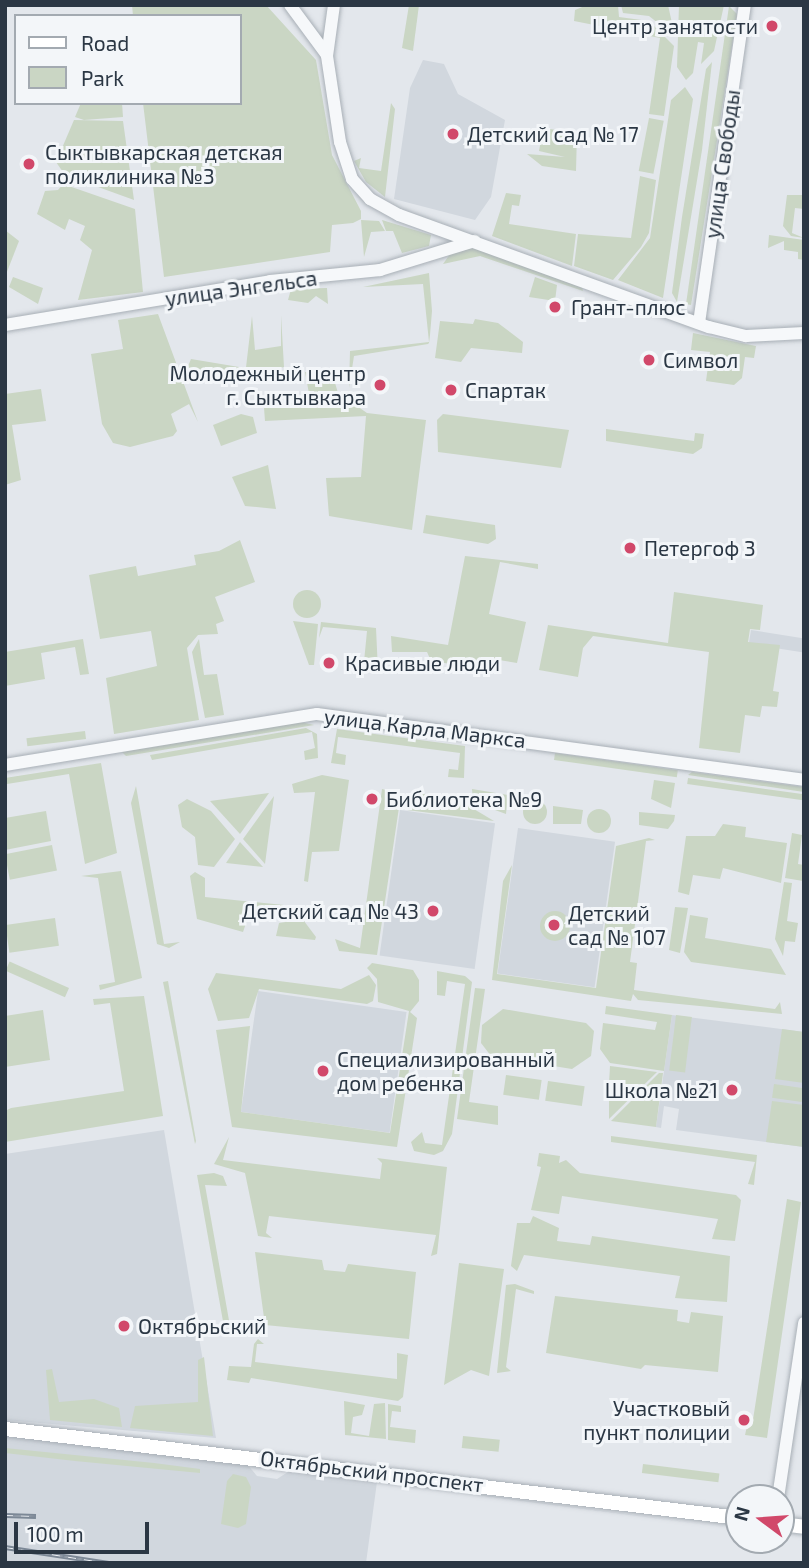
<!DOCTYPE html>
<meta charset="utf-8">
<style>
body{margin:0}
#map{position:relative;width:809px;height:1568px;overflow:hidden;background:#e3e7ec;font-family:"Exo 2",sans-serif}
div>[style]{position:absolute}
.built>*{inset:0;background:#d1d7de;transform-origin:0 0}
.green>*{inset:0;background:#cad6c4;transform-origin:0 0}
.round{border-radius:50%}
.roads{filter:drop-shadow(0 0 2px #a8afb6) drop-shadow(0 0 2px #a8afb6)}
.tertiary>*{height:12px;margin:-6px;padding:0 6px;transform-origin:6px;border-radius:6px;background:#f6f8fa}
.primary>*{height:14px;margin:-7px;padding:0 7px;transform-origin:7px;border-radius:7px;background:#fff}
.rail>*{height:5px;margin-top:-2.5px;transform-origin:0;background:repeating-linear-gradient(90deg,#f3f6f9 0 8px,#7c8896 0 16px);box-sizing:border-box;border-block:2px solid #7c8896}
.dots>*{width:19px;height:19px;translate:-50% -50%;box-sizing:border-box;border:4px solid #f3f6f9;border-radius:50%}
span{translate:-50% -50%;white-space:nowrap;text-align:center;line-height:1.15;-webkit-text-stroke:6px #f3f6f9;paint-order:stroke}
.poi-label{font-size:21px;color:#2b3744}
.right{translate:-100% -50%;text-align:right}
.left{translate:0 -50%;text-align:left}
.street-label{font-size:21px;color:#2b3744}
.frame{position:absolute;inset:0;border:7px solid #2b3744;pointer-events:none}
.legend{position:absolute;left:14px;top:14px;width:228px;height:91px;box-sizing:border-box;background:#f3f6f9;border:2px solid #a3aab1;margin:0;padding:9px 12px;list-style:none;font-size:21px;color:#2b3744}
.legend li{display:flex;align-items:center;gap:14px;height:35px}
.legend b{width:35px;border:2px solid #a3aab1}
.north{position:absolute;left:725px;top:1484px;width:70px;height:70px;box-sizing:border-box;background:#f3f6f9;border:2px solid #a3aab1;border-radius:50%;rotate:286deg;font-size:19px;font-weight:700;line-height:28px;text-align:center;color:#2b3744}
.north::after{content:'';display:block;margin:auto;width:24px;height:32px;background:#d1486a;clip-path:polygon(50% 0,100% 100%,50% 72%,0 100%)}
.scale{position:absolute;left:14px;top:1522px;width:135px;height:32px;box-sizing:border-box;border:4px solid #2b3744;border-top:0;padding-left:9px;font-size:21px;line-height:24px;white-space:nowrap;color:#2b3744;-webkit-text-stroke:5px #f3f6f9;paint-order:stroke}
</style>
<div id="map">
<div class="built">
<div style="clip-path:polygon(423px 60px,444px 64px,458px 94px,505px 120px,491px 197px,475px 220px,394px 199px,410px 88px)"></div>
<div style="left:751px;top:630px;width:54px;height:14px;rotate:9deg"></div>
<div style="left:400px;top:810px;width:96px;height:147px;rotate:8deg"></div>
<div style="left:518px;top:828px;width:98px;height:147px;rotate:8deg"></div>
<div style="left:258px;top:991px;width:150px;height:122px;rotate:8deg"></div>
<div style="clip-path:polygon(672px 1015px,804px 1032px,804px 1147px,676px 1130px,679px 1109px,664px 1106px,661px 1128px,656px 1127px)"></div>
<div style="clip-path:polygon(164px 1130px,216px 1438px,5px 1420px,5px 1154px)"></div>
<div style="clip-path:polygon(5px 1435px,247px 1464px,257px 1476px,277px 1479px,291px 1470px,739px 1529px,377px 1482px,366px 1563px,5px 1563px)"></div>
</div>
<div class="green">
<div style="clip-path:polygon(132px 5px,266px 5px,316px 60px,332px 155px,361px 211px,361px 219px,353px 223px,332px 225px,330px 252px,164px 277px,143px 103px,240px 103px,240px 16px,133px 16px)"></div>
<div style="clip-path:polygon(409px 5px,419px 5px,413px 51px,402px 48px)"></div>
<div style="clip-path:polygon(587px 5px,618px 5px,619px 17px,649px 21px,674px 46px,664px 116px,649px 114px,660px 38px,574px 21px,575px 10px)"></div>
<div style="clip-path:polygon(621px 5px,668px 5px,672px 23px,663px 27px,649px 16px,623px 13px)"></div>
<div style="clip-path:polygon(679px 5px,724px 5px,714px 51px,701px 64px,704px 43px,698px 42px,693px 73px,686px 80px,677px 67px)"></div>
<div style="clip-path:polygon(729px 6px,737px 14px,691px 305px,686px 304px)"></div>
<div style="clip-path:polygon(712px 62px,702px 150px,677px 302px,672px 293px,682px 217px,706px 69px)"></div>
<div style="clip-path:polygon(685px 87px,693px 99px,663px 298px,618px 280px,650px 238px,671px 100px)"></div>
<div style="clip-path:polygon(81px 103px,122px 103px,123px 117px,84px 120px,75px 117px)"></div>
<div style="clip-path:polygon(391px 103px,395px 109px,385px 197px,366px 182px,354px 161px,361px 158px,359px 168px,381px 171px)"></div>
<div style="left:649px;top:118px;width:15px;height:54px;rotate:11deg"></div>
<div style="clip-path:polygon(74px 120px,123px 121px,134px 200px,65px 175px,56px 162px)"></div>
<div style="clip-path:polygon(543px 128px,577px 133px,576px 171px,542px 166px,527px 154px,565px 157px,539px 151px)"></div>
<div style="clip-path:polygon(640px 176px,656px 180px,649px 233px,641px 247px,613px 280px,574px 266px,578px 234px,631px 238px)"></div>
<div style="clip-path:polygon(63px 184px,135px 209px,143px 292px,78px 300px,92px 250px,80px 240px,85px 226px,69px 219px,65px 230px,37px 214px,45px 191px,58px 190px)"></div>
<div style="clip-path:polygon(506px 193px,521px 195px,519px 206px,512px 205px,509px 224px,576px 234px,572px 266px,492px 236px)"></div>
<div style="clip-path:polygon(787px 195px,804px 195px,804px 209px,795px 208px,792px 233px,804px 238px,791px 236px,783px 226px)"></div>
<div style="clip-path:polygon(361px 220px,379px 221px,385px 231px,371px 232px,364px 257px)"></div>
<div style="clip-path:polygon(382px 220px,431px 235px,429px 246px,402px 253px,393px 231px,386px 231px)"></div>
<div style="clip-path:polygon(5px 230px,19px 241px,5px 277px)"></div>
<div style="clip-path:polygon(769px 235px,804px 240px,804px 260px,798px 259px,798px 252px,784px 250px,784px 241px,768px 248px)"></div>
<div style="clip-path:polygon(473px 247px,582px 287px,583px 291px,480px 256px,443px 264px,450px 254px)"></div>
<div style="clip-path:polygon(429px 273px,432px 311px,430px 335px,429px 343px,428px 344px,354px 356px,349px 388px,350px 351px,429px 342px,423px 284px,363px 287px)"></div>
<div style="clip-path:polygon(13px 277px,43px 288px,38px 304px,9px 287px)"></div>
<div style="clip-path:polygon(535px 277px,557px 285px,555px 301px,529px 297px)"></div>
<div style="clip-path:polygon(327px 288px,328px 304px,316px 296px,308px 303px,288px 300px,291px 289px)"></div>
<div style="clip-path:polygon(158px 314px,198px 422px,189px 404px,171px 414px,177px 431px,173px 436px,130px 447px,113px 443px,102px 424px,91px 354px,123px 349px,118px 320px)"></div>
<div style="clip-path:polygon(281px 315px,284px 367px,245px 376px,252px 316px,255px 350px,281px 346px)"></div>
<div style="clip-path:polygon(475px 319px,498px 323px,523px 342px,522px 353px,471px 348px,461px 362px,435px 358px,440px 321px,473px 324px)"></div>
<div style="clip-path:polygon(693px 333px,756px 346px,754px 358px,745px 357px,742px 378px,734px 385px,706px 381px,710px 352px,691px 350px)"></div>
<div style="clip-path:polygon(191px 359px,239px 367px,238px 375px,225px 381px,199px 380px,186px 371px)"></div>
<div style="clip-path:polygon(305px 372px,333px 376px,338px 393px,367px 413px,426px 420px,412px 530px,329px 516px,326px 478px,361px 477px,366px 416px,265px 421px,264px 408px,310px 399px)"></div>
<div style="clip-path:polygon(41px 389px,46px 421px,12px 425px,21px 480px,5px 485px,5px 394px)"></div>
<div style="clip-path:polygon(241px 414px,253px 417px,257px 433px,221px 446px,213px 425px)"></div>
<div style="clip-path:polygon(443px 414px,569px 430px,561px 468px,438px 452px,437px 420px)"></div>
<div style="clip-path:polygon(606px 429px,694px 441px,695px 433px,704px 434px,702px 448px,693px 454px,606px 441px)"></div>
<div style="clip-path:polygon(268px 465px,276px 509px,245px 506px,232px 477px)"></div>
<div style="clip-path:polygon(426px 515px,495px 525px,496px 539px,488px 544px,423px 533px)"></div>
<div style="clip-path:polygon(240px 540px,255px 582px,215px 597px,224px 621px,216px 624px,218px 634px,198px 635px,187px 648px,199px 720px,114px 734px,106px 678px,157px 666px,151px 631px,100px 639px,89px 575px,136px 566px,138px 576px,196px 565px,194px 555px,219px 551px)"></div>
<div style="clip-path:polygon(465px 556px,538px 564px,538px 569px,500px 562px,489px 614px,526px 622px,517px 663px,480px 657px,485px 661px,478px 668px,431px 661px,427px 652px,392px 652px,391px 636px,448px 645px)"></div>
<div class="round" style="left:293px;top:590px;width:28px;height:28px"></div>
<div style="clip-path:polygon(674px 592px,763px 605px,760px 630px,750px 629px,748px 642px,780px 645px,773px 691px,779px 692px,777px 707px,762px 706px,760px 717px,745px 715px,740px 753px,699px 748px,709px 652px,593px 636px,583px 648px,578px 677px,539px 670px,548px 625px,668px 643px)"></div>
<div style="clip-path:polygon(293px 621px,318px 624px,314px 665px,309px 665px)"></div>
<div style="clip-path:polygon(321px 622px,376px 628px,378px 671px,363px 672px,367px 631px,323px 627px,319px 638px)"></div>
<div style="clip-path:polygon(83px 639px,89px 674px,80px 675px,75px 647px,41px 653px,45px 679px,5px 686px,5px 652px)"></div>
<div style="clip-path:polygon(199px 639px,204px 675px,217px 674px,224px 715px,205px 718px,192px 652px)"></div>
<div style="clip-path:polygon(301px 722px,314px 725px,126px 756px,122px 752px)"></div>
<div style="clip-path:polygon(306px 728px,317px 734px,318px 758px,305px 760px,304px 751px,315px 748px,312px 732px,152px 760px,150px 755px)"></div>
<div style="clip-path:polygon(337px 729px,465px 746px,464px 778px,448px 777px,449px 769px,458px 770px,460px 753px,338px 737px,336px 753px,346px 755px,345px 765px,331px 763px)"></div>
<div style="left:85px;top:731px;width:8px;height:59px;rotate:83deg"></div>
<div style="left:555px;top:753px;width:124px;height:7px;rotate:8deg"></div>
<div style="clip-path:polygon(101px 763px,117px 853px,85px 864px,69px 774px,7px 784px,5px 778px)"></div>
<div style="clip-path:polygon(692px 772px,804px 787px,804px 792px,688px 775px)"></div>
<div style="clip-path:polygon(322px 775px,349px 780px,339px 851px,312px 852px,308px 882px,304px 881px,315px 792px,294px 793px,292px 784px)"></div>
<div style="left:688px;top:778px;width:117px;height:6px;rotate:8deg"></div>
<div style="clip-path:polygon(654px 780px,675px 783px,671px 808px,651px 799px)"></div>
<div style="clip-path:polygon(136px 786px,164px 944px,180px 942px,169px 948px,157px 944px,131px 803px)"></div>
<div style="clip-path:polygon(382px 789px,401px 794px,377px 955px,339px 951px,335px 939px,360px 948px)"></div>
<div style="clip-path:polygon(472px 789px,508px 795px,506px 814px,473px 802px)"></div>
<div style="clip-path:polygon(269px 793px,240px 834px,210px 801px)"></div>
<div style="clip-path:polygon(418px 793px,457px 799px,494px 821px,407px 810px,410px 796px)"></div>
<div style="clip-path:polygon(274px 796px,265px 864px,243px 839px)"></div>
<div style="clip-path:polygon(187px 799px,211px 811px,235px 839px,214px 867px,198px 865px,195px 837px,182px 827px,178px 805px)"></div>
<div class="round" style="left:523px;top:800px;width:24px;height:24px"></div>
<div style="clip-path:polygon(553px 806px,583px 810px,581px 824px,553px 824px)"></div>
<div class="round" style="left:587px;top:809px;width:24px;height:24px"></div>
<div style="clip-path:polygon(46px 811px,51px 841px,5px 850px,5px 818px)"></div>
<div style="clip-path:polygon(639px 812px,675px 815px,674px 821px,668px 829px,639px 825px)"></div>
<div style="clip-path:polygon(723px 824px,746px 827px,745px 837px,787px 843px,781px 883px,723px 868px,720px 879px,693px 875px,689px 895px,678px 892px,686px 836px,715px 836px)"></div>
<div style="clip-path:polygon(792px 833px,802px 835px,798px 864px,804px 865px,803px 881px,785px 878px)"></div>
<div style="clip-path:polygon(649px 838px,655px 840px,646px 841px,630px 962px,637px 963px,634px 990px,775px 1009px,780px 1002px,782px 1014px,638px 1000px,633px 994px,631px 1001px,492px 980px,503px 881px,512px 865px,497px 974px,596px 988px,616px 846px)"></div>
<div style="clip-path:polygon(240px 842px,263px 867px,226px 863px)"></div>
<div style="left:52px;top:845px;width:26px;height:48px;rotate:79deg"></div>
<div style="clip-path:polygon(121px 871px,142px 978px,100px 990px,99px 985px,115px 982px,98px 878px,81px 876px)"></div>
<div style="clip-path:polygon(195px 872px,205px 878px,205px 897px,284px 905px,284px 909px,251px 909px,243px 932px,197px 919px,190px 876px)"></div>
<div style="clip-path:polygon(784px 882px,792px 883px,787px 921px,798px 923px,795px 942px,785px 941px,783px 956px,775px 939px)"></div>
<div style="clip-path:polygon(675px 907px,688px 908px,680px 953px,669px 950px)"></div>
<div class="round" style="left:540px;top:911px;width:30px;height:30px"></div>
<div style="clip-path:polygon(298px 913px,316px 937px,315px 940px,276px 936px,279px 923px,292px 921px)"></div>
<div style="clip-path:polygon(690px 915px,708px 918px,705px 938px,771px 949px,786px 975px,691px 962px,684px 952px)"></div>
<div style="left:55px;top:918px;width:28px;height:50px;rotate:82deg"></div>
<div style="clip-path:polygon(372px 963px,413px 970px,419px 980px,419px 1001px,410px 1012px,417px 1018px,397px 1147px,232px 1127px,216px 1030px,250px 1026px,241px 1112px,390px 1133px,409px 1011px,378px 1002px,377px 979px,367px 968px)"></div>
<div style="clip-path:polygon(437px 971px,465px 976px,472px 982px,452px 1134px,443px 1151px,434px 1155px,414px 1151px,411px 1142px,422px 1132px,425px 1143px,442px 1145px,465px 984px,447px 981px,445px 996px,437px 995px)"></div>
<div style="clip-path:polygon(216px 973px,341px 989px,369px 975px,376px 985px,373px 1001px,367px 1004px,259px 989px,249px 1018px,218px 1021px,208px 989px)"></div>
<div style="clip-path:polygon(168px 981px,196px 1141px,195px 1144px,163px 982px)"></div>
<div style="left:69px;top:988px;width:10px;height:65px;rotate:114deg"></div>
<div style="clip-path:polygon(475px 988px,485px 989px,469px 1102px,498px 1106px,498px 1125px,457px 1119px)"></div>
<div style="clip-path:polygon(144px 996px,163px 1116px,5px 1142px,5px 1111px,11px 1108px,124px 1091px,110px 1003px,94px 1005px,93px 999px)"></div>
<div style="clip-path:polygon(606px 1006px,672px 1015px,664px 1071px,610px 1063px,600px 1049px,603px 1023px,655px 1030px,657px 1022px,605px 1014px)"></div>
<div style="clip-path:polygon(503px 1009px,586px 1023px,594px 1031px,591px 1056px,572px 1069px,491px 1056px,481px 1043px,482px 1025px)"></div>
<div style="clip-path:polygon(43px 1010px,50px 1060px,5px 1067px,5px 1016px)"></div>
<div style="left:676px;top:1015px;width:16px;height:56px;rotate:7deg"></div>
<div style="clip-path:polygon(782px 1029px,804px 1032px,804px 1083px,775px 1079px)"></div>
<div style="clip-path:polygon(610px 1066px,657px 1072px,609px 1119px,609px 1084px)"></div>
<div style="clip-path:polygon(659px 1073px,663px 1073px,656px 1127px,611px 1121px)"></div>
<div style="left:506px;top:1075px;width:36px;height:20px;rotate:8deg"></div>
<div style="left:548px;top:1081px;width:37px;height:20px;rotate:8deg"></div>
<div style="left:774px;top:1084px;width:30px;height:14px;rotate:8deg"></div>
<div style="clip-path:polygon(772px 1101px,804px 1105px,804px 1147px,766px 1142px)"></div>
<div style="clip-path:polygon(611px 1136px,757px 1155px,754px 1185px,748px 1184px,755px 1162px,611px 1142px)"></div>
<div style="clip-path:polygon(229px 1137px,223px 1160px,380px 1179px,382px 1163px,377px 1158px,447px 1167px,437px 1254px,431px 1256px,436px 1235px,269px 1216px,266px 1233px,272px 1238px,258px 1236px,245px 1173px,214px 1164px)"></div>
<div style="clip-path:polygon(539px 1153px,560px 1156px,559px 1163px,566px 1160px,580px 1173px,736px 1195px,741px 1200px,735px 1241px,712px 1239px,718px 1219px,562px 1196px,559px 1214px,531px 1210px,541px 1167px,537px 1166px)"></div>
<div style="clip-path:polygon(214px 1173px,223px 1176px,227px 1186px,205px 1185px,230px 1326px,224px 1327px,197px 1175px)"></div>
<div style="clip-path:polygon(787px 1199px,801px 1202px,767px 1438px,745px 1435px,747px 1426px,752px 1426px)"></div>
<div style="clip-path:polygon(533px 1216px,559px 1228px,557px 1241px,590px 1245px,592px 1236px,730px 1256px,727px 1302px,675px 1298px,680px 1276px,524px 1255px,517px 1271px,511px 1266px,517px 1223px,530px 1223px)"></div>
<div style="clip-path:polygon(255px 1252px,322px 1260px,324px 1270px,345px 1272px,348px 1264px,416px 1272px,409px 1339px,265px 1325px)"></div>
<div style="clip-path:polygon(459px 1263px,504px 1269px,489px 1376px,471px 1370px,444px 1385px)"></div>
<div style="clip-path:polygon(515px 1284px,534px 1291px,534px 1294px,516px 1289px,506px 1367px,511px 1371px,497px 1373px,506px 1285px)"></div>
<div style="clip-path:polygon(555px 1296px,678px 1310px,677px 1321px,689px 1323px,691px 1312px,723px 1316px,718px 1372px,645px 1365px,641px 1369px,546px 1353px)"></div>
<div style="clip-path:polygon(258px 1339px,264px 1344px,257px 1344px,255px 1362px,397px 1379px,397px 1353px,408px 1355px,403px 1397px,398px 1401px,251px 1378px,249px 1383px,227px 1380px,229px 1366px,251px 1367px,254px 1344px)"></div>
<div style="clip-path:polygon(204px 1357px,213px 1436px,130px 1428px,135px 1406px,198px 1402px,198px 1360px)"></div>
<div style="clip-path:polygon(52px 1369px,59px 1402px,94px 1399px,119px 1408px,122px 1427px,50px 1420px,46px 1370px)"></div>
<div style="clip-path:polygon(344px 1401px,365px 1405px,362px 1415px,353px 1417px,351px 1433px,369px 1436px,374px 1404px,385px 1403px,386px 1439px,345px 1435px)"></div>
<div style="clip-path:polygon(388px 1404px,401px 1406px,401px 1412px,392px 1411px,390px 1427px,416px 1430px,415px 1443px,388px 1440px)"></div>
<div style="left:463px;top:1436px;width:37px;height:12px;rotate:6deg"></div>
<div style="clip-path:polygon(5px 1448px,154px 1463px,200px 1469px,200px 1473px,75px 1461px,5px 1453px)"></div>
<div style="left:643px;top:1464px;width:77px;height:9px;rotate:7deg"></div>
<div style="clip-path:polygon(233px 1474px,246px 1477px,251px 1487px,246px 1524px,238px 1528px,221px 1524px,227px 1481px)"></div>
</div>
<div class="roads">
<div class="tertiary">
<div style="left:290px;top:5px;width:62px;rotate:53.5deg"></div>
<div style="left:334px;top:5px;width:51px;rotate:97.8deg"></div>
<div style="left:327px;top:56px;width:87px;rotate:81.4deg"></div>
<div style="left:340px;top:142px;width:39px;rotate:72deg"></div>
<div style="left:352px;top:179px;width:27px;rotate:48deg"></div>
<div style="left:370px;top:199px;width:33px;rotate:29deg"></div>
<div style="left:399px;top:215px;width:330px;rotate:19.9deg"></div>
<div style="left:709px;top:327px;width:38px;rotate:14deg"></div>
<div style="left:746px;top:336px;width:58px;rotate:-3deg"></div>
<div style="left:699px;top:323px;width:321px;rotate:-81.8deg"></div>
<div style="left:5px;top:325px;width:269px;rotate:-9.4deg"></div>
<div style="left:270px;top:281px;width:111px;rotate:-5.7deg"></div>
<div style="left:380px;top:270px;width:99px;rotate:-17deg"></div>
<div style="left:5px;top:765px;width:316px;rotate:-9.3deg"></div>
<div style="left:317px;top:714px;width:491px;rotate:7.7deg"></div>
<div style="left:778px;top:1498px;width:177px;rotate:-81.5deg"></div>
</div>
<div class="primary">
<div style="left:5px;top:1429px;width:739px;rotate:6.91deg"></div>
<div style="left:781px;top:1524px;width:23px;rotate:7deg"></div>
</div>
</div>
<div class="rail">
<div style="left:5px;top:1515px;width:31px;rotate:2deg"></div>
<div style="left:5px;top:1547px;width:105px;rotate:8.7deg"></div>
</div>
<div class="dots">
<div style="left:772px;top:26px;background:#d1486a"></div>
<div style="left:453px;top:134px;background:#d1486a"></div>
<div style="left:29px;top:164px;background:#d1486a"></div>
<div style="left:555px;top:307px;background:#d1486a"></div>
<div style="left:649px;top:360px;background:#d1486a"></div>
<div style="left:380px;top:385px;background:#d1486a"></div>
<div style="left:451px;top:390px;background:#d1486a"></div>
<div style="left:630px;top:548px;background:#d1486a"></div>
<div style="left:329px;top:663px;background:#d1486a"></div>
<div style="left:372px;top:799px;background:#d1486a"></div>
<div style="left:433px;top:911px;background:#d1486a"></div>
<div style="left:554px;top:925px;background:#d1486a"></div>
<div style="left:323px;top:1071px;background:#d1486a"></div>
<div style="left:732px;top:1090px;background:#d1486a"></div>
<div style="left:124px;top:1326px;background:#d1486a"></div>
<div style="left:744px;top:1420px;background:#d1486a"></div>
</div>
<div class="poi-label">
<span class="right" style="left:758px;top:26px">Центр занятости</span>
<span class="left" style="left:467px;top:134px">Детский сад № 17</span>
<span class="left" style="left:45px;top:164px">Сыктывкарская детская<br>поликлиника №3</span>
<span class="left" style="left:571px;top:307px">Грант-плюс</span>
<span class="left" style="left:663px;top:360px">Символ</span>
<span class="right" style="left:366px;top:385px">Молодежный центр<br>г. Сыктывкара</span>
<span class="left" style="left:465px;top:390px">Спартак</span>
<span class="left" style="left:644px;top:548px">Петергоф 3</span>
<span class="left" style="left:345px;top:663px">Красивые люди</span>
<span class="left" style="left:386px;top:799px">Библиотека №9</span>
<span class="right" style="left:419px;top:911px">Детский сад № 43</span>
<span class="left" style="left:568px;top:925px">Детский<br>сад № 107</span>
<span class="left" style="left:337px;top:1071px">Специализированный<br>дом ребенка</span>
<span class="right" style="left:718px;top:1090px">Школа №21</span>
<span class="left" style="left:138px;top:1326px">Октябрьский</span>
<span class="right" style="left:730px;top:1420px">Участковый<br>пункт полиции</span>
</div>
<div class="street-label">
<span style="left:722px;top:164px;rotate:-82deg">улица Свободы</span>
<span style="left:241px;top:288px;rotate:-8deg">улица Энгельса</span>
<span style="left:425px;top:728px;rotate:7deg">улица Карла Маркса</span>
<span style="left:372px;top:1471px;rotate:7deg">Октябрьский проспект</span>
</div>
<div class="frame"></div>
<ul class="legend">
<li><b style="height:9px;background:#fff"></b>Road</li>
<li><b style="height:19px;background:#cad6c4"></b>Park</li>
</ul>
<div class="north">N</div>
<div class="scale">100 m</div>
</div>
